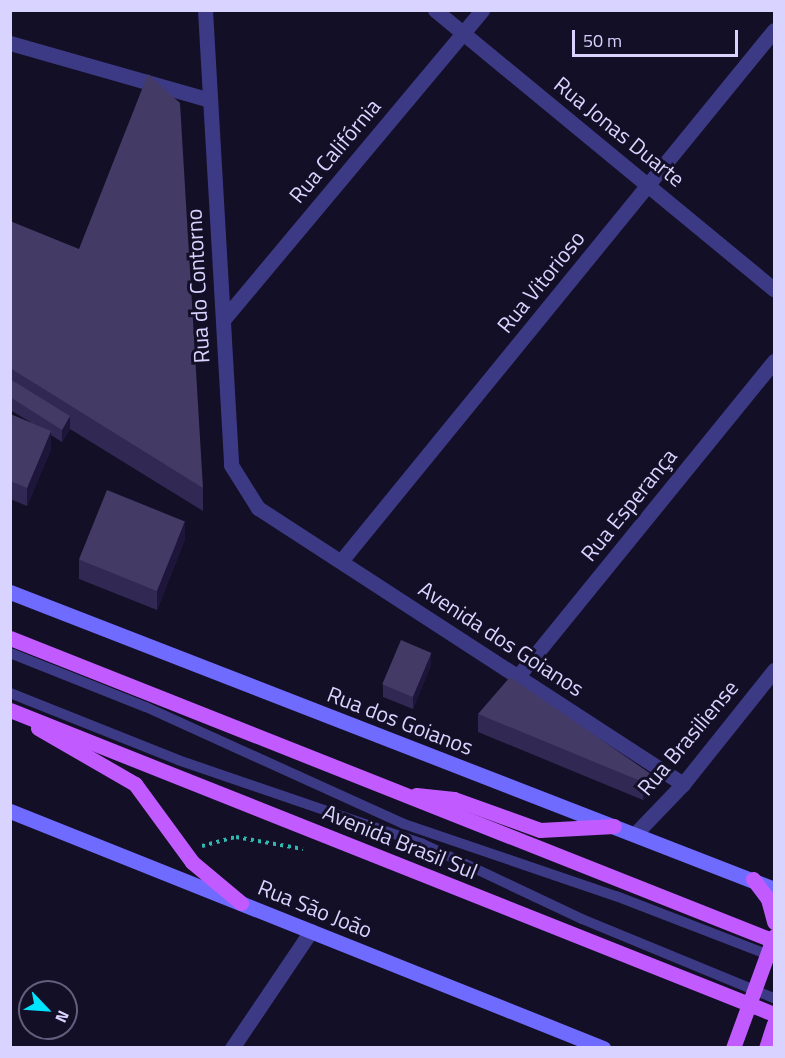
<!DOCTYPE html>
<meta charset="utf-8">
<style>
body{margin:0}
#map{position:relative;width:785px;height:1058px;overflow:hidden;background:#130f26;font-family:"Titillium Web",sans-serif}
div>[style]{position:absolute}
.path>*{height:4px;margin-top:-2px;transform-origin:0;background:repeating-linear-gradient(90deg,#2fb8b0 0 3px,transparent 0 7.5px)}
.lane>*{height:10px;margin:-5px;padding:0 5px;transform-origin:5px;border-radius:5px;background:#3d3a85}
.street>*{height:15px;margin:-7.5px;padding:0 7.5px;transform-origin:7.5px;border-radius:7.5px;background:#3d3a85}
.secondary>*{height:15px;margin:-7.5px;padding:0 7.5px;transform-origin:7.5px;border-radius:7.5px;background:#6f6bff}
.primary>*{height:15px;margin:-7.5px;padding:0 7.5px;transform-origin:7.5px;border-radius:7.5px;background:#c25bff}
.wall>*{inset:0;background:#312854}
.shaded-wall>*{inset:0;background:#1d163a}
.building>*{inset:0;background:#433a66;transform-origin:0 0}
span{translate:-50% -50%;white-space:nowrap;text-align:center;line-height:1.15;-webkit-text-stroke:6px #130f26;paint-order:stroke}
.street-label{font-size:22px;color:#d9d4ff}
.frame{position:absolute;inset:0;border:12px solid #d9d4ff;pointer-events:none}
.north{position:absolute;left:18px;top:980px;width:60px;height:60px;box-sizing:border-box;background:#130f26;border:2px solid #625e7d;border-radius:50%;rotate:115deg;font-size:16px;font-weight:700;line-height:24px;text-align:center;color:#d9d4ff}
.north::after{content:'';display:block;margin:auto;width:21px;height:27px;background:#00e5ff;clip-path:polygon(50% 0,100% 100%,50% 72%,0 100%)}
.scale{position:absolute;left:572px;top:30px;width:166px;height:27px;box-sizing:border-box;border:3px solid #d9d4ff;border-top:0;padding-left:8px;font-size:18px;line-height:21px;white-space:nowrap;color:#d9d4ff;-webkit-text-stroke:4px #130f26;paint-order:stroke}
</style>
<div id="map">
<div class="path">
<div style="left:202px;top:846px;width:35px;rotate:-15deg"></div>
<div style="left:236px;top:837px;width:68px;rotate:10.2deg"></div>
</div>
<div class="lane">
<div style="left:10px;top:653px;width:146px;rotate:21.7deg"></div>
<div style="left:146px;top:707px;width:283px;rotate:24.4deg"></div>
<div style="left:404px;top:824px;width:224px;rotate:18.8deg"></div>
<div style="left:616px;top:896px;width:169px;rotate:21.1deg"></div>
<div style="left:10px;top:693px;width:181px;rotate:21.7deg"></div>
<div style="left:178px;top:760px;width:257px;rotate:18.9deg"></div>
<div style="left:421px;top:843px;width:178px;rotate:25.3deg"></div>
<div style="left:582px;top:919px;width:208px;rotate:22.4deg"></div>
</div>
<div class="street">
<div style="left:205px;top:10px;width:456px;rotate:86.7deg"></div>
<div style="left:231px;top:465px;width:51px;rotate:57.9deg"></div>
<div style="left:258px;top:508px;width:507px;rotate:33deg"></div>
<div style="left:435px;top:10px;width:439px;rotate:39.5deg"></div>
<div style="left:10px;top:43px;width:208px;rotate:15.9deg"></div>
<div style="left:223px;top:320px;width:404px;rotate:-50.1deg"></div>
<div style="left:341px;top:561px;width:685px;rotate:-50.8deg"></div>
<div style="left:518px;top:676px;width:406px;rotate:-50.9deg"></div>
<div style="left:635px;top:834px;width:69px;rotate:-46.2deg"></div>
<div style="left:683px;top:784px;width:146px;rotate:-51.4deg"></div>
<div style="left:232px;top:1048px;width:141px;rotate:-56deg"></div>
</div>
<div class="secondary">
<div style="left:10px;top:592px;width:820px;rotate:21.24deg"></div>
<div style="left:10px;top:811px;width:639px;rotate:21.78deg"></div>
</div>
<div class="primary">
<div style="left:10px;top:638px;width:822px;rotate:21.63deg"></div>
<div style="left:10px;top:710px;width:822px;rotate:21.7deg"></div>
<div style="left:38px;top:728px;width:112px;rotate:30deg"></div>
<div style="left:135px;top:784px;width:97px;rotate:53.8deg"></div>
<div style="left:192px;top:862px;width:64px;rotate:39.9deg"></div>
<div style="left:416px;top:795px;width:38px;rotate:6deg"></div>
<div style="left:454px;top:799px;width:91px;rotate:19.8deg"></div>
<div style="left:540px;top:830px;width:74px;rotate:-3.1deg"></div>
<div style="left:753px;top:879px;width:25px;rotate:53deg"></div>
<div style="left:768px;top:899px;width:24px;rotate:75deg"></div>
<div style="left:733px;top:1048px;width:119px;rotate:-69.9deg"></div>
<div style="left:766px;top:1048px;width:25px;rotate:-72deg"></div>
</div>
<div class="wall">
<div style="clip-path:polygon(10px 221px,203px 488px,203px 511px,70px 429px,62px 442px,51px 435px,51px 449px,27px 506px,10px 499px,10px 414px,32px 423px,10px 410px)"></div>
<div style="clip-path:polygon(185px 539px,157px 610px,79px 579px,79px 560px)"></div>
<div style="clip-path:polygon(431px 665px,413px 709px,383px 697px,383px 685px)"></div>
<div style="clip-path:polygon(478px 714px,651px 774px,651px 792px,643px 800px,478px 732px)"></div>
</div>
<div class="shaded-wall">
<div style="clip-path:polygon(70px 416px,70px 429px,62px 442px,62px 430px)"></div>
<div style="clip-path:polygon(51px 431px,51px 449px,27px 506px,27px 488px)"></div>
<div style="clip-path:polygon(185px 521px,185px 539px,157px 610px,157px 591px)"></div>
<div style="clip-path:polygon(431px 653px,431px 665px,413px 709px,413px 697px)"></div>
<div style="clip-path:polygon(651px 774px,651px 792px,643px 800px,643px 782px)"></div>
</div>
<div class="building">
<div style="clip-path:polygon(148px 74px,180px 103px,203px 488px,10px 368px,10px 221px,79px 249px)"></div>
<div style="clip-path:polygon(10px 379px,70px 416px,62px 430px,10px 397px)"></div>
<div style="clip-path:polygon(10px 414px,51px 431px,27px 488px,10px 481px)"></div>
<div style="left:107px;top:490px;width:84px;height:75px;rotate:22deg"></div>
<div style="left:401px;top:640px;width:33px;height:48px;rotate:23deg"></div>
<div style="clip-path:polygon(510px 677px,651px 774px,643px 782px,478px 714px)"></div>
</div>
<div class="street-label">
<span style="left:619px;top:132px;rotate:39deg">Rua Jonas Duarte</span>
<span style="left:335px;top:151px;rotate:-50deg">Rua Califórnia</span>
<span style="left:541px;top:282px;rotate:-51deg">Rua Vitorioso</span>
<span style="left:198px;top:286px;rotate:-93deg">Rua do Contorno</span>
<span style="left:629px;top:505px;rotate:-51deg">Rua Esperança</span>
<span style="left:501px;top:639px;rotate:33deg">Avenida dos Goianos</span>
<span style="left:400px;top:721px;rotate:21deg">Rua dos Goianos</span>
<span style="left:688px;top:738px;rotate:-50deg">Rua Brasiliense</span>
<span style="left:400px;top:842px;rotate:22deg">Avenida Brasil Sul</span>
<span style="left:315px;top:909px;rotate:22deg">Rua São João</span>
</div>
<div class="frame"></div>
<div class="north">N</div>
<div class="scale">50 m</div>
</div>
